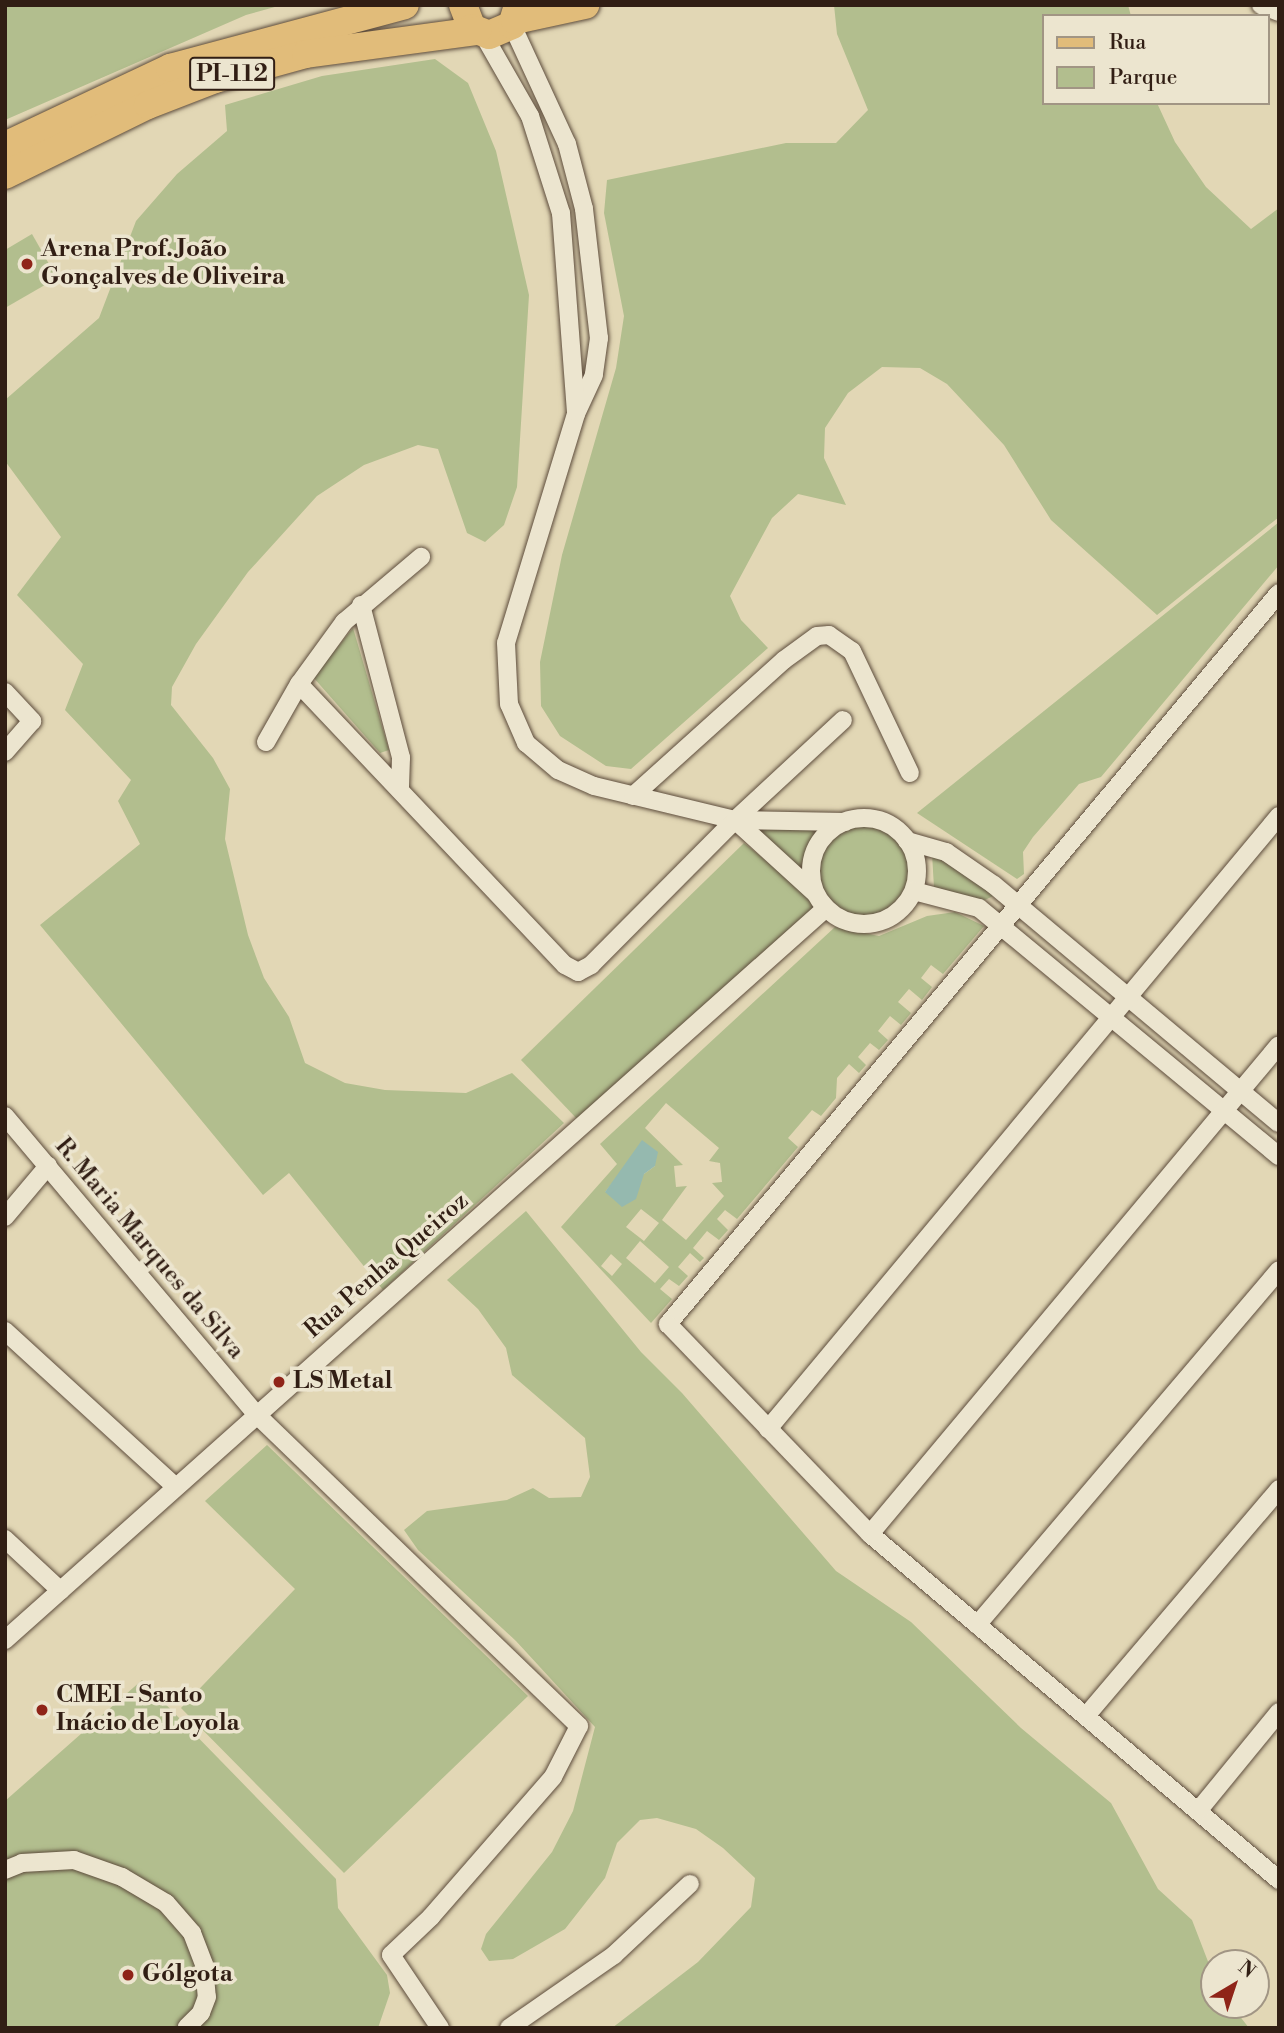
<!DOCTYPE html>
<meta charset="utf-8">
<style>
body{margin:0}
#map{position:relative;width:1284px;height:2033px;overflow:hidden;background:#e2d7b5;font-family:"Libre Bodoni",serif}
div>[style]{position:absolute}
.green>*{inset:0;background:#b2be8e}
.round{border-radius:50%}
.water>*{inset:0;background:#95b9af}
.roads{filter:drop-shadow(0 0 2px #5d4c3c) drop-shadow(0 0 2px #5d4c3c)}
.street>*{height:18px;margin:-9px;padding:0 9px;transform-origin:9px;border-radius:9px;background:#ece5cf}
.street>.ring{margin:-9px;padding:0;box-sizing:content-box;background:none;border:18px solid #ece5cf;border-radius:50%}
.primary>*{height:28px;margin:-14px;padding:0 14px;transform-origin:14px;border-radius:14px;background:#e1bc7a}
.dots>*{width:19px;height:19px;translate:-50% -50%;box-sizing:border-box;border:4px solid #ece5cf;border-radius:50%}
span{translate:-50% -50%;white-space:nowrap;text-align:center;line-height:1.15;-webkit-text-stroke:7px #ece5cf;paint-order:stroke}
.shield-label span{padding:2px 5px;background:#ece5cf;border:2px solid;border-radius:5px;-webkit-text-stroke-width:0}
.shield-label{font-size:23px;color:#311e14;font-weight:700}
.poi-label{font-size:24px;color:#311e14;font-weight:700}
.left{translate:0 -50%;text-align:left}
.street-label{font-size:24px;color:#311e14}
.frame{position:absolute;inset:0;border:7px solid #311e14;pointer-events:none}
.legend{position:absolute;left:1042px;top:14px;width:228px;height:91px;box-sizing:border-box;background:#ece5cf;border:2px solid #a19584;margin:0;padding:9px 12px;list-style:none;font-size:21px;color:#311e14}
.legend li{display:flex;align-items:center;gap:14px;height:35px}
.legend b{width:35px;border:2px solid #a19584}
.north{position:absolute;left:1200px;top:1949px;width:70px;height:70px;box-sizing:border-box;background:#ece5cf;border:2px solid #a19584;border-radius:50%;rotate:39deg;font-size:19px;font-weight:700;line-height:28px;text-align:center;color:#311e14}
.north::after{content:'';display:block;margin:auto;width:24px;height:32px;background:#8f2418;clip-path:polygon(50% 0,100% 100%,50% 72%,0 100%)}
</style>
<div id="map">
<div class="green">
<div style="clip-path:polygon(5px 5px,282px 5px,246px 15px,5px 120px)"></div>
<div style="clip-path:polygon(834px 5px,1128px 5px,1131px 16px,1044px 16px,1044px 103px,1157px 103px,1175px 142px,1206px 187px,1251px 229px,1279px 208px,1279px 517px,1157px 615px,1051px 520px,1004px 445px,947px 384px,920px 368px,882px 367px,848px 393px,825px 428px,824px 458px,846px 505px,798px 494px,772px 518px,730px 596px,741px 620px,768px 648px,631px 769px,606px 766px,560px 736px,541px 706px,540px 662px,562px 555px,616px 368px,624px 316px,604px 213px,607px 180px,786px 143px,836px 143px,868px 110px,837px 34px)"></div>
<div style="clip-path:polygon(435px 59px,468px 83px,496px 151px,529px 295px,517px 487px,504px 525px,485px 542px,467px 533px,438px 449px,418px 445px,364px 465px,317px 496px,248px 572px,196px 644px,172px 687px,171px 705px,213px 758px,230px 789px,225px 839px,248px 935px,264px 978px,289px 1017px,305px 1063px,345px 1083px,385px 1090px,466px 1093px,512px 1073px,564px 1123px,383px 1290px,289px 1173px,263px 1195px,40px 925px,140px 844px,118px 801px,131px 780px,65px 710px,83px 664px,17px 595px,61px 537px,5px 461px,5px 400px,99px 318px,136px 221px,177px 174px,227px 131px,225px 105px,322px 76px)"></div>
<div style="clip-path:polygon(32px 234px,57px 278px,5px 308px,5px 250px)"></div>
<div style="clip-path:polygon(1279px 522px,1279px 565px,1101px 777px,1079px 784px,1033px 837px,1023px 852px,1024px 874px,1017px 879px,917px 813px)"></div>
<div style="clip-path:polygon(353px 628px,389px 750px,380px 753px,313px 677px)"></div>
<div style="clip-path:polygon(756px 824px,813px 827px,817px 834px,807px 867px,795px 870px,756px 835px)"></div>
<div class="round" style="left:818px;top:825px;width:92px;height:92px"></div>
<div style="clip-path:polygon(744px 843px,821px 905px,578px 1120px,521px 1060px)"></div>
<div style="clip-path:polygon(932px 854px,937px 854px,995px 895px,983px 901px,934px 887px)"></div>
<div style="clip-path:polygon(evenodd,955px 912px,984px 926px,943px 974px,931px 965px,921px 978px,932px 987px,922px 1000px,909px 989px,898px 1002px,911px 1013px,901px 1025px,890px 1016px,878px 1031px,888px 1040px,879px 1050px,870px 1043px,858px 1057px,866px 1065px,859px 1073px,849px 1064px,837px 1078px,836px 1098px,821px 1116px,812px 1110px,788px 1138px,798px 1147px,737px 1219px,725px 1210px,717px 1219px,728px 1230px,719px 1240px,707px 1231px,693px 1248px,704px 1258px,700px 1262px,690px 1253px,678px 1267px,688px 1276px,679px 1286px,669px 1279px,660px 1289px,672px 1299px,651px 1323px,561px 1227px,617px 1164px,600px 1144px,835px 927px,879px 936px,927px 916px,955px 912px,666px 1103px,719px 1148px,709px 1161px,720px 1163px,722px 1182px,712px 1183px,724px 1196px,686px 1240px,662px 1220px,687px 1186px,676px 1187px,674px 1166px,683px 1165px,645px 1128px,666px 1103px,955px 912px,655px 1166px,644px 1174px,605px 1192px,624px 1168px,655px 1166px,955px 912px,641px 1209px,659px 1223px,644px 1241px,626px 1227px,641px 1209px,955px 912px,640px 1241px,669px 1267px,655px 1283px,626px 1258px,640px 1241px,955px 912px,611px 1254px,622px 1264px,612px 1276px,601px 1266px,611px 1254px)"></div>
<div style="clip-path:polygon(526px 1211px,641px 1352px,682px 1393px,836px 1571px,911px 1622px,1021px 1728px,1111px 1803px,1158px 1889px,1192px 1920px,1214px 1977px,1214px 2005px,1231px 2005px,1249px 2028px,612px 2028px,698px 1962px,751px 1907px,755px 1878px,723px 1848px,696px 1829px,657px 1818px,640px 1820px,617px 1843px,605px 1878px,565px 1929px,513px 1959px,489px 1961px,481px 1949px,486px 1934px,552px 1852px,573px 1811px,595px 1727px,516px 1641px,418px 1550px,404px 1530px,427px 1511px,507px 1500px,533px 1488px,549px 1498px,581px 1497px,590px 1477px,585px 1438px,512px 1375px,506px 1348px,478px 1309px,447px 1280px)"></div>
<div style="clip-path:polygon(267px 1445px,528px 1696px,344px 1873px,181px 1708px,295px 1589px,205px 1501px)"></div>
<div style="clip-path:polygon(142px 1680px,336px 1879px,338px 1908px,387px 1975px,390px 1993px,378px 2028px,5px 2028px,5px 1801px)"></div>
</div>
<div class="water">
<div style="clip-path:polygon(642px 1140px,658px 1152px,655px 1166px,644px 1174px,636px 1199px,622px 1207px,605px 1192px)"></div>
</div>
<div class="roads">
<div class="street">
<div style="left:1261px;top:5px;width:19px;rotate:21deg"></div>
<div style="left:512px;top:25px;width:131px;rotate:65.2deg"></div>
<div style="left:567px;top:144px;width:67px;rotate:75.3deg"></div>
<div style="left:584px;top:209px;width:130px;rotate:83.4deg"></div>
<div style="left:599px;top:338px;width:37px;rotate:98deg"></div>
<div style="left:594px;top:375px;width:43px;rotate:114.8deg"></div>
<div style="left:576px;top:414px;width:239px;rotate:107deg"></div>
<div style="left:506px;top:643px;width:61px;rotate:87.2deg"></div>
<div style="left:509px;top:704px;width:43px;rotate:66.4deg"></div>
<div style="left:526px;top:743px;width:42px;rotate:40.2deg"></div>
<div style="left:558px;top:770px;width:39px;rotate:24deg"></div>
<div style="left:594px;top:786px;width:145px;rotate:13.6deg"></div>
<div style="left:735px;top:820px;width:110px;rotate:1deg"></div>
<div style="left:483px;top:34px;width:95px;rotate:60.2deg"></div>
<div style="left:530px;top:116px;width:102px;rotate:72.3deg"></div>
<div style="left:561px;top:213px;width:199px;rotate:85.7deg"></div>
<div style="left:1279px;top:593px;width:953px;rotate:129.89deg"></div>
<div style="left:668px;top:1324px;width:291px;rotate:46.1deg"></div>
<div style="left:870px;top:1534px;width:536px;rotate:40.23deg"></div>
<div style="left:361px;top:605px;width:158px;rotate:75.3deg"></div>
<div style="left:401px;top:758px;width:32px;rotate:92deg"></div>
<div style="left:299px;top:684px;width:387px;rotate:46.6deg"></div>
<div style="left:565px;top:965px;width:15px;rotate:28deg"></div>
<div style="left:578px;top:972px;width:15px;rotate:-28deg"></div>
<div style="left:591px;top:965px;width:204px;rotate:-45.2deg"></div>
<div style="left:735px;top:820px;width:147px;rotate:-42.8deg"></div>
<div style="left:5px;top:692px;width:40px;rotate:47deg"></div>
<div style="left:32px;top:721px;width:41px;rotate:131.1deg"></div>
<div style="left:266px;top:742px;width:67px;rotate:-60.4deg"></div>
<div style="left:299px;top:684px;width:77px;rotate:-54deg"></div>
<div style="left:344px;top:622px;width:101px;rotate:-40.2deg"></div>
<div style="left:633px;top:796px;width:203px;rotate:-42deg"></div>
<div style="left:784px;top:660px;width:41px;rotate:-36deg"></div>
<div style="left:817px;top:636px;width:12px;rotate:-5deg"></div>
<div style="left:829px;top:635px;width:28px;rotate:35deg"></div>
<div style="left:852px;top:651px;width:135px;rotate:64.6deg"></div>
<div class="ring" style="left:811px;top:818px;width:88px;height:88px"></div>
<div style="left:735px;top:820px;width:108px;rotate:42.4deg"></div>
<div style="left:907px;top:841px;width:41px;rotate:15.8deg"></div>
<div style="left:946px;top:852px;width:58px;rotate:34.5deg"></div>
<div style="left:994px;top:885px;width:371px;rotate:39.9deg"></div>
<div style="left:914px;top:891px;width:67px;rotate:14.7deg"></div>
<div style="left:979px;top:908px;width:389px;rotate:39.6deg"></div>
<div style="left:5px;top:1116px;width:390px;rotate:49.9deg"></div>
<div style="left:256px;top:1414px;width:449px;rotate:44deg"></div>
<div style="left:579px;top:1726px;width:57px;rotate:117deg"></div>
<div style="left:553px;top:1777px;width:186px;rotate:131.1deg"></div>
<div style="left:431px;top:1917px;width:55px;rotate:136.5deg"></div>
<div style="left:391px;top:1955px;width:88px;rotate:56.1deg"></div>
<div style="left:5px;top:1217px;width:67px;rotate:-49.9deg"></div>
<div style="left:5px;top:1331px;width:230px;rotate:42.4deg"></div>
<div style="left:768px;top:1429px;width:798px;rotate:-50.19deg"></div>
<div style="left:870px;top:1534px;width:637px;rotate:-50.09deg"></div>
<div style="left:5px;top:1539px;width:76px;rotate:42.9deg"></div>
<div style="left:977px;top:1625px;width:466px;rotate:-49.6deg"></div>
<div style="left:5px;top:1640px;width:1100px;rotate:-41.72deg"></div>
<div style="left:1086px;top:1716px;width:298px;rotate:-49.6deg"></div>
<div style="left:1198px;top:1811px;width:128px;rotate:-50.7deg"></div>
<div style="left:5px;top:1870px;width:18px;rotate:-22deg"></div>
<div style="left:22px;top:1863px;width:52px;rotate:-3.3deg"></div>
<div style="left:74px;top:1860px;width:51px;rotate:19.5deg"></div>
<div style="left:122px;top:1877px;width:51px;rotate:30.6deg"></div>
<div style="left:166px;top:1903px;width:40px;rotate:49deg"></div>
<div style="left:192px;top:1933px;width:34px;rotate:69deg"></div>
<div style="left:204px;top:1965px;width:32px;rotate:85deg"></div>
<div style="left:207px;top:1997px;width:17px;rotate:111deg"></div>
<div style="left:201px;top:2013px;width:20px;rotate:135deg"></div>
<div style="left:509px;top:2028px;width:128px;rotate:-34.8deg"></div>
<div style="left:614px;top:1955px;width:104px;rotate:-43.1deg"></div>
</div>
<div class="primary">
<div style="left:463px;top:5px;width:25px;rotate:69deg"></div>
<div style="left:472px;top:28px;width:18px;rotate:22deg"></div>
<div style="left:489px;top:35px;width:25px;rotate:-23deg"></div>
<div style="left:512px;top:25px;width:21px;rotate:-73deg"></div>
<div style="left:515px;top:20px;width:72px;rotate:-12.1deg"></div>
<div style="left:5px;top:146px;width:183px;rotate:-25.3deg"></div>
<div style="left:170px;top:68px;width:243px;rotate:-15deg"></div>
<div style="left:5px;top:175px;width:159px;rotate:-26.1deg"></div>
<div style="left:148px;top:105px;width:72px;rotate:-21.2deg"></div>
<div style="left:215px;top:79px;width:94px;rotate:-15.4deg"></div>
<div style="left:306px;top:54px;width:173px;rotate:-7.7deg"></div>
</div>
</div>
<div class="dots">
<div style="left:27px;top:264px;background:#8f2418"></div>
<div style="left:279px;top:1382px;background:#8f2418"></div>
<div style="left:42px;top:1710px;background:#8f2418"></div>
<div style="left:128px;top:1975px;background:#8f2418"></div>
</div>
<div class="shield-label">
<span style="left:232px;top:74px">PI-112</span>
</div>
<div class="poi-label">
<span class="left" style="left:41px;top:264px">Arena Prof. João<br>Gonçalves de Oliveira</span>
<span class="left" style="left:293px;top:1382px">LS Metal</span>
<span class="left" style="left:56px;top:1710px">CMEI - Santo<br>Inácio de Loyola</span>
<span class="left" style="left:142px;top:1975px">Gólgota</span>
</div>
<div class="street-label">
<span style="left:149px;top:1249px;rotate:50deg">R. Maria Marques da Silva</span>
<span style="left:387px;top:1266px;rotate:-41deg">Rua Penha Queiroz</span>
</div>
<div class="frame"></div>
<ul class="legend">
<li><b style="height:9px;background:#e1bc7a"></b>Rua</li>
<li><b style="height:19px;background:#b2be8e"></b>Parque</li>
</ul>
<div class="north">N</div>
</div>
